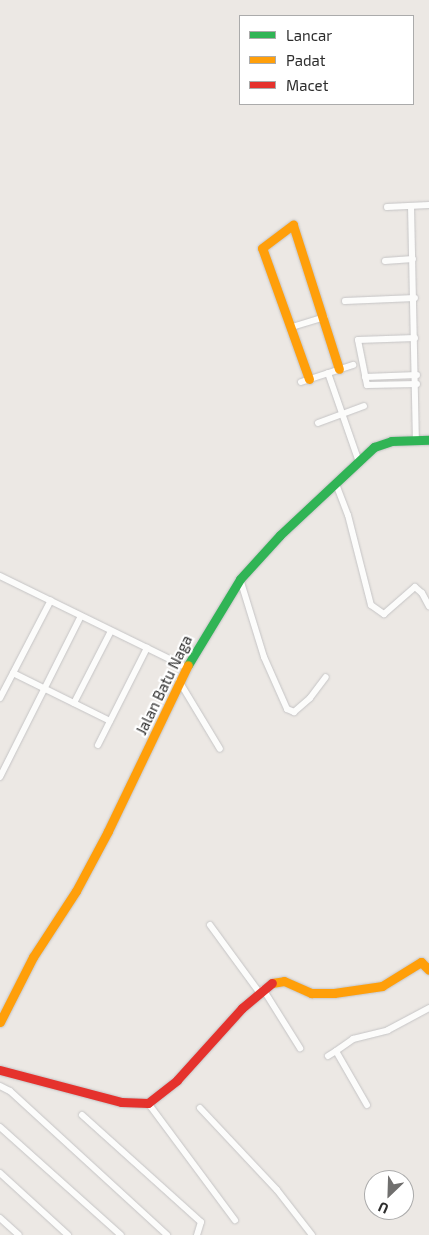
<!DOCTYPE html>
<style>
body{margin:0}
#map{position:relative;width:429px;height:1235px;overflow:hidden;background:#ece8e4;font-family:"Exo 2",sans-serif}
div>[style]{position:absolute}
.roads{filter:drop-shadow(0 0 1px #c5c4c5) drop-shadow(0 0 1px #c5c4c5)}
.street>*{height:6px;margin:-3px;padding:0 3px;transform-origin:3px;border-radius:3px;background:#fcfcfb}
.fast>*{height:9px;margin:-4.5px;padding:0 4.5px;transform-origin:4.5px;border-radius:4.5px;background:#30b455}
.slow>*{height:9px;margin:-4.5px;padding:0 4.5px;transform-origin:4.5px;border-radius:4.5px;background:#ff9f0a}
.jam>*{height:9px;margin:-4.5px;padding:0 4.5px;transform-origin:4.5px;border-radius:4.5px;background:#e5322d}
span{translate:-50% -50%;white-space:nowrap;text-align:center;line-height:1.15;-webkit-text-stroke:4.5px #fff;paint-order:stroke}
.street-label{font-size:15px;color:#2e2e2e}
.legend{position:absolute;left:239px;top:15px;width:175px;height:90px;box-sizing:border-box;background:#fff;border:1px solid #ababab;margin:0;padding:6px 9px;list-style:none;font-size:15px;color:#2e2e2e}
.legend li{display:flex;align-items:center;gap:10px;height:25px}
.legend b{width:25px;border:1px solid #ababab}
.north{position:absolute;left:364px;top:1170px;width:50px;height:50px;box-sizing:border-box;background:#fff;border:1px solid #ababab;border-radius:50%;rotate:204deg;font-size:14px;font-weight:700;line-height:20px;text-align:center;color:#2e2e2e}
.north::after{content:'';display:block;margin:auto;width:18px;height:22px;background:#706f6e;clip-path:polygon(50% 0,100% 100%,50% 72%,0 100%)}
</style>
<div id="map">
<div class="roads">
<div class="street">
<div style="left:411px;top:206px;width:234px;rotate:88.8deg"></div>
<div style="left:387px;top:207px;width:42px;rotate:-2.7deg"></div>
<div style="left:385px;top:261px;width:28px;rotate:-4deg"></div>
<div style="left:345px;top:301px;width:70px;rotate:-2.5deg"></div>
<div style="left:292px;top:327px;width:34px;rotate:-17deg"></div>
<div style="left:415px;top:338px;width:57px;rotate:178deg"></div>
<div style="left:358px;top:340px;width:46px;rotate:78.7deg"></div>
<div style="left:367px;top:385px;width:50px;rotate:-1.1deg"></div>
<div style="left:328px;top:373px;width:94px;rotate:70.8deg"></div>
<div style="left:365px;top:377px;width:52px;rotate:-2.2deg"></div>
<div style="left:301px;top:382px;width:55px;rotate:-18.1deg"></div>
<div style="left:318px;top:423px;width:49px;rotate:-20.3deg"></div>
<div style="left:336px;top:484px;width:33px;rotate:69deg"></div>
<div style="left:348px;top:515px;width:93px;rotate:75.7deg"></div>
<div style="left:371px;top:605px;width:16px;rotate:35deg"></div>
<div style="left:384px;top:614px;width:41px;rotate:-41.1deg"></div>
<div style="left:415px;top:587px;width:9px;rotate:41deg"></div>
<div style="left:422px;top:593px;width:15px;rotate:62deg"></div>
<div style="left:0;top:576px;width:207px;rotate:26.1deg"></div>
<div style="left:240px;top:579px;width:82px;rotate:72.9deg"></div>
<div style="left:264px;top:657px;width:57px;rotate:66.1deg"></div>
<div style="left:287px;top:709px;width:8px;rotate:23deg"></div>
<div style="left:294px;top:712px;width:21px;rotate:-41deg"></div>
<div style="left:310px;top:698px;width:26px;rotate:-53deg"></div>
<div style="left:13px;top:673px;width:108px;rotate:26.3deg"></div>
<div style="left:179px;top:681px;width:79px;rotate:58.9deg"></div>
<div style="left:0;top:698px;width:110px;rotate:-62.5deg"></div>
<div style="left:74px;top:703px;width:81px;rotate:-62.8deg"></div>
<div style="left:98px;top:745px;width:109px;rotate:-63.2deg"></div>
<div style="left:0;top:777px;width:180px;rotate:-63.3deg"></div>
<div style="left:210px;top:925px;width:83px;rotate:53.8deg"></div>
<div style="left:263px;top:989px;width:70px;rotate:57.9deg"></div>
<div style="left:328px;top:1056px;width:9px;rotate:-32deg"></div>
<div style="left:0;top:1086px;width:11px;rotate:27deg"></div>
<div style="left:10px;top:1091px;width:213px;rotate:42.5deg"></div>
<div style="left:148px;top:1103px;width:146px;rotate:53.4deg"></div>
<div style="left:367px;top:1105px;width:62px;rotate:-119.9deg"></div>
<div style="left:336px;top:1051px;width:21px;rotate:-35deg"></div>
<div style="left:353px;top:1039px;width:36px;rotate:-14deg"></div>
<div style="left:388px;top:1030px;width:47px;rotate:-28.2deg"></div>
<div style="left:200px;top:1108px;width:112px;rotate:46.8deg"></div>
<div style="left:277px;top:1190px;width:57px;rotate:52.1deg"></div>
<div style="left:82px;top:1115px;width:160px;rotate:42deg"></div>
<div style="left:201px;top:1222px;width:14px;rotate:107deg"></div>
<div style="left:0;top:1127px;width:162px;rotate:41.8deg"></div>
<div style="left:0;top:1173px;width:92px;rotate:42.4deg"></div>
<div style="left:0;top:1218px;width:25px;rotate:42deg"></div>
</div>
<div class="fast">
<div style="left:188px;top:665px;width:100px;rotate:-58.8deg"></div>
<div style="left:240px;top:579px;width:59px;rotate:-47.7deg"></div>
<div style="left:280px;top:535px;width:129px;rotate:-43.1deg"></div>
<div style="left:374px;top:447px;width:18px;rotate:-19deg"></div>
<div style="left:391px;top:441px;width:38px;rotate:-2deg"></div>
</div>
<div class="slow">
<div style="left:309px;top:379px;width:139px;rotate:-109.7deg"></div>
<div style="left:262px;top:248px;width:39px;rotate:-37deg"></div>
<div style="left:293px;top:225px;width:151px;rotate:72.3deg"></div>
<div style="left:272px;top:983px;width:12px;rotate:-9deg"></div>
<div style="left:284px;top:981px;width:30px;rotate:24deg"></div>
<div style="left:311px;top:993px;width:23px"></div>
<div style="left:334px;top:993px;width:49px;rotate:-8.3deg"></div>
<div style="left:382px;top:986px;width:46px;rotate:-31.6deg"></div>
<div style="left:421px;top:962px;width:11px;rotate:45deg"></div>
<div style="left:0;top:1022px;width:73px;rotate:-63.1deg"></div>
<div style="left:33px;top:957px;width:79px;rotate:-56.9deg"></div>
<div style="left:76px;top:891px;width:68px;rotate:-61.9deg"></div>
<div style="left:108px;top:831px;width:184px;rotate:-64.3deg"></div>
</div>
<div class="jam">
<div style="left:0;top:1070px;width:125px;rotate:14.8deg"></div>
<div style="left:121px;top:1102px;width:27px;rotate:2deg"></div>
<div style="left:148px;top:1103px;width:37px;rotate:-38deg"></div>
<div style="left:177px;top:1080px;width:97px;rotate:-47.9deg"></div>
<div style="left:242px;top:1008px;width:39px;rotate:-40deg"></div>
</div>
</div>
<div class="street-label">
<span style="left:164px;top:685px;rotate:-64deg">Jalan Batu Naga</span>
</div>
<ul class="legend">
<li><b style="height:6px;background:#30b455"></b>Lancar</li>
<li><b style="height:6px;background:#ff9f0a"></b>Padat</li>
<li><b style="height:6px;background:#e5322d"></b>Macet</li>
</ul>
<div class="north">U</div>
</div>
